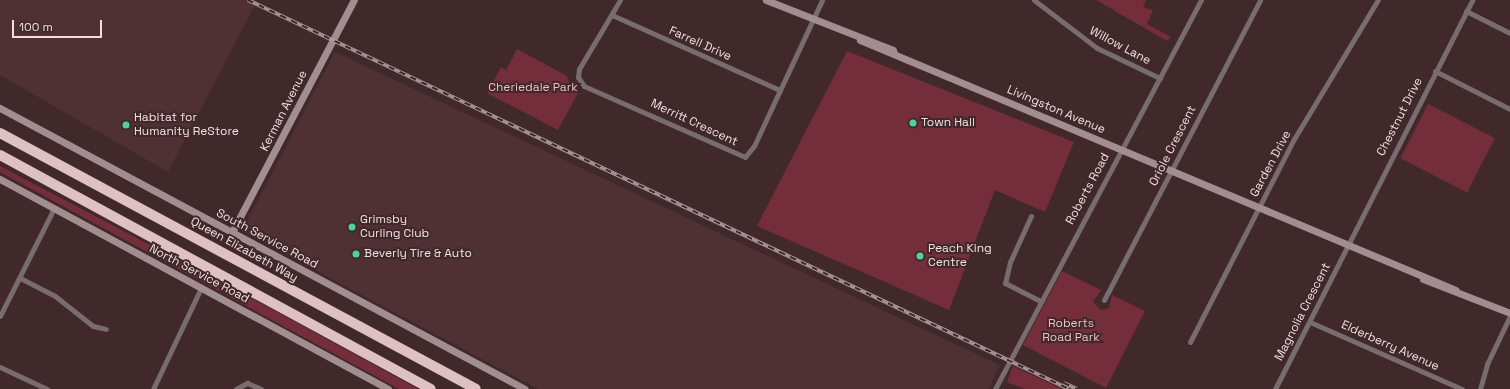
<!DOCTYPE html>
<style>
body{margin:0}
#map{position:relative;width:1510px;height:389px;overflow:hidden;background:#40282b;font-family:"Space Grotesk",sans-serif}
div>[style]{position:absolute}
.built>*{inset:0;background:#4f3135}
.green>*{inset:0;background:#742e3b;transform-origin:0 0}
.street>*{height:5px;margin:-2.5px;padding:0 2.5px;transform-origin:2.5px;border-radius:2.5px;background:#796c6e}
.secondary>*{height:7px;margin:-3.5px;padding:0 3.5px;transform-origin:3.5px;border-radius:3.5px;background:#a28e90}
.highway>*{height:10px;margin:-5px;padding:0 5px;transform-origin:5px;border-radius:5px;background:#dfc0c3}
.rail>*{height:3.5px;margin-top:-1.75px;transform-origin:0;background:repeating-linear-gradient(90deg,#40282b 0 6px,#ac989b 0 12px);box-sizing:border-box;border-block:1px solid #ac989b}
.dots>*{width:11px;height:11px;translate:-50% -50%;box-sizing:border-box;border:2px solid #40282b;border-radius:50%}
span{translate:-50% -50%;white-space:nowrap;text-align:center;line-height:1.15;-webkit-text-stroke:4px #40282b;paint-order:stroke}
.street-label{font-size:12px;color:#f1e0e2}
.park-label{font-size:12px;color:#f1bfc5}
.poi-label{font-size:12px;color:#f1e0e2}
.left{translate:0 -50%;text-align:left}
.scale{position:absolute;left:12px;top:20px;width:90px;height:18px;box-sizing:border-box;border:2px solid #f1e0e2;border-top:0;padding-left:5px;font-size:12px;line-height:14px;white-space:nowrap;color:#f1e0e2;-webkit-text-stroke:3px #40282b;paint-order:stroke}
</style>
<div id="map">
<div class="built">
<div style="clip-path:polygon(0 0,245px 0,256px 3px,168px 172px,0 75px)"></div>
<div style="clip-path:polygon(335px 52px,895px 316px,1000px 365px,988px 389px,538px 389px,242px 231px)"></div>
</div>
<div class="green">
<div style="clip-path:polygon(1096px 0,1146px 0,1143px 7px,1153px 10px,1147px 24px,1171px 37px,1167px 41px)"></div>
<div style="clip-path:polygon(517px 49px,567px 76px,571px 89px,578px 93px,558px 130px,487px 93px,501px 67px,506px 70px)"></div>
<div style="clip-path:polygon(847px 51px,1074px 142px,1045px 212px,995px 190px,949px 310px,757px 226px)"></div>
<div style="left:1428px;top:104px;width:75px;height:61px;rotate:27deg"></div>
<div style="clip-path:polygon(0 166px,281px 314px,418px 389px,399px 389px,0 172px)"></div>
<div style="clip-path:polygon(1062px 271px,1101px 290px,1093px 302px,1101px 310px,1109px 308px,1112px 295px,1145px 311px,1106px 388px,1023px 345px)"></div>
<div style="clip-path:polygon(1013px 366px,1062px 389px,1025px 389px,1007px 382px)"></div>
</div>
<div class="street">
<div style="left:620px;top:0;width:80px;rotate:120.7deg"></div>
<div style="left:579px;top:69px;width:8px;rotate:97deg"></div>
<div style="left:578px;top:77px;width:11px;rotate:56deg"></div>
<div style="left:584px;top:86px;width:176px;rotate:23.8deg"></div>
<div style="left:745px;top:157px;width:14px;rotate:-51deg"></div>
<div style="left:754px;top:146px;width:161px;rotate:-65deg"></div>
<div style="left:1034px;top:0;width:79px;rotate:37.3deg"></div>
<div style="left:1097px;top:48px;width:70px;rotate:25.5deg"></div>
<div style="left:1466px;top:11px;width:49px;rotate:26.6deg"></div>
<div style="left:612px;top:15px;width:184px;rotate:24.1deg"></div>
<div style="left:1435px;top:71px;width:84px;rotate:26.9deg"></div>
<div style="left:1031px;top:216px;width:51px;rotate:114.5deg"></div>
<div style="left:1010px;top:262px;width:22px;rotate:103deg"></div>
<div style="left:1005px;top:283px;width:39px;rotate:27deg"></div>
<div style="left:20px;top:278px;width:39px;rotate:27deg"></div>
<div style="left:55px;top:296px;width:48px;rotate:38.3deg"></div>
<div style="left:93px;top:326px;width:13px;rotate:13deg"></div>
<div style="left:1104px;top:300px;width:338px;rotate:-62.5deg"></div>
<div style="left:0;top:316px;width:121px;rotate:-63.4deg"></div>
<div style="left:1310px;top:322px;width:166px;rotate:23.8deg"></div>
<div style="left:1190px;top:342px;width:228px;rotate:-62.9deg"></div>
<div style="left:1294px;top:139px;width:162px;rotate:-58.9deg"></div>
<div style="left:0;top:367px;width:52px;rotate:25.1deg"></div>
<div style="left:153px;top:389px;width:112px;rotate:-64.6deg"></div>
<div style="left:236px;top:389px;width:13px;rotate:-29deg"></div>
<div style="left:247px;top:383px;width:15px;rotate:23deg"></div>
<div style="left:995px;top:389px;width:440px;rotate:-62.1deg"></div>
<div style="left:1275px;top:389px;width:436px;rotate:-63.1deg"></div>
<div style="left:1480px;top:389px;width:26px;rotate:-74deg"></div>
<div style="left:1487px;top:364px;width:53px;rotate:-64.4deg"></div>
</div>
<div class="secondary">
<div style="left:766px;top:0;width:136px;rotate:21.5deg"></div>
<div style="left:893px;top:50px;width:4px;rotate:76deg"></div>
<div style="left:860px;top:40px;width:646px;rotate:22.76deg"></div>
<div style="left:0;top:108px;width:595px;rotate:28.16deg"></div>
<div style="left:0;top:179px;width:441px;rotate:28.4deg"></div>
<div style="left:232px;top:232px;width:262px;rotate:-62.3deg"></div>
<div style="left:1423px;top:279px;width:93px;rotate:21.3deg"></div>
</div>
<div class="highway">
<div style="left:0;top:133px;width:540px;rotate:28.27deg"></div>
<div style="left:0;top:155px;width:490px;rotate:28.5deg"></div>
</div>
<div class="rail">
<div style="left:248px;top:0;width:908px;rotate:25.35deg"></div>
<div style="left:1064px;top:383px;width:14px;rotate:25deg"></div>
</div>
<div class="dots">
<div style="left:913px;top:123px;background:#4fd399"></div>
<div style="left:126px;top:125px;background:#4fd399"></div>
<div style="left:352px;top:227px;background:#4fd399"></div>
<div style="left:356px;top:254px;background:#4fd399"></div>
<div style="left:920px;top:256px;background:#4fd399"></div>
</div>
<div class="street-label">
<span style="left:700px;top:44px;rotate:24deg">Farrell Drive</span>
<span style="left:1120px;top:46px;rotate:28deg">Willow Lane</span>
<span style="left:1056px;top:110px;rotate:23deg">Livingston Avenue</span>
<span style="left:284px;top:111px;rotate:-63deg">Kerman Avenue</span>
<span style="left:1400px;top:117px;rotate:-63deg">Chestnut Drive</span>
<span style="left:694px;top:123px;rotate:25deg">Merritt Crescent</span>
<span style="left:1173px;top:146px;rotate:-63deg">Oriole Crescent</span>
<span style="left:1271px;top:164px;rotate:-62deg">Garden Drive</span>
<span style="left:1088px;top:189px;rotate:-62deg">Roberts Road</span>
<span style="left:267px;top:239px;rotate:28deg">South Service Road</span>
<span style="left:244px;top:250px;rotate:29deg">Queen Elizabeth Way</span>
<span style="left:199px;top:274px;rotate:28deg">North Service Road</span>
<span style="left:1303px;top:312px;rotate:-63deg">Magnolia Crescent</span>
<span style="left:1390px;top:346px;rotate:24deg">Elderberry Avenue</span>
</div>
<div class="park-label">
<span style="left:533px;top:88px">Cheriedale Park</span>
<span style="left:1071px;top:331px">Roberts<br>Road Park</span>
</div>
<div class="poi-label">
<span class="left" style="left:134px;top:125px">Habitat for<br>Humanity ReStore</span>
<span class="left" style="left:921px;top:123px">Town Hall</span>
<span class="left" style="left:360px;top:227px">Grimsby<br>Curling Club</span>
<span class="left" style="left:928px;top:256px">Peach King<br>Centre</span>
<span class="left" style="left:364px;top:254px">Beverly Tire &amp; Auto</span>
</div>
<div class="scale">100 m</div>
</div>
